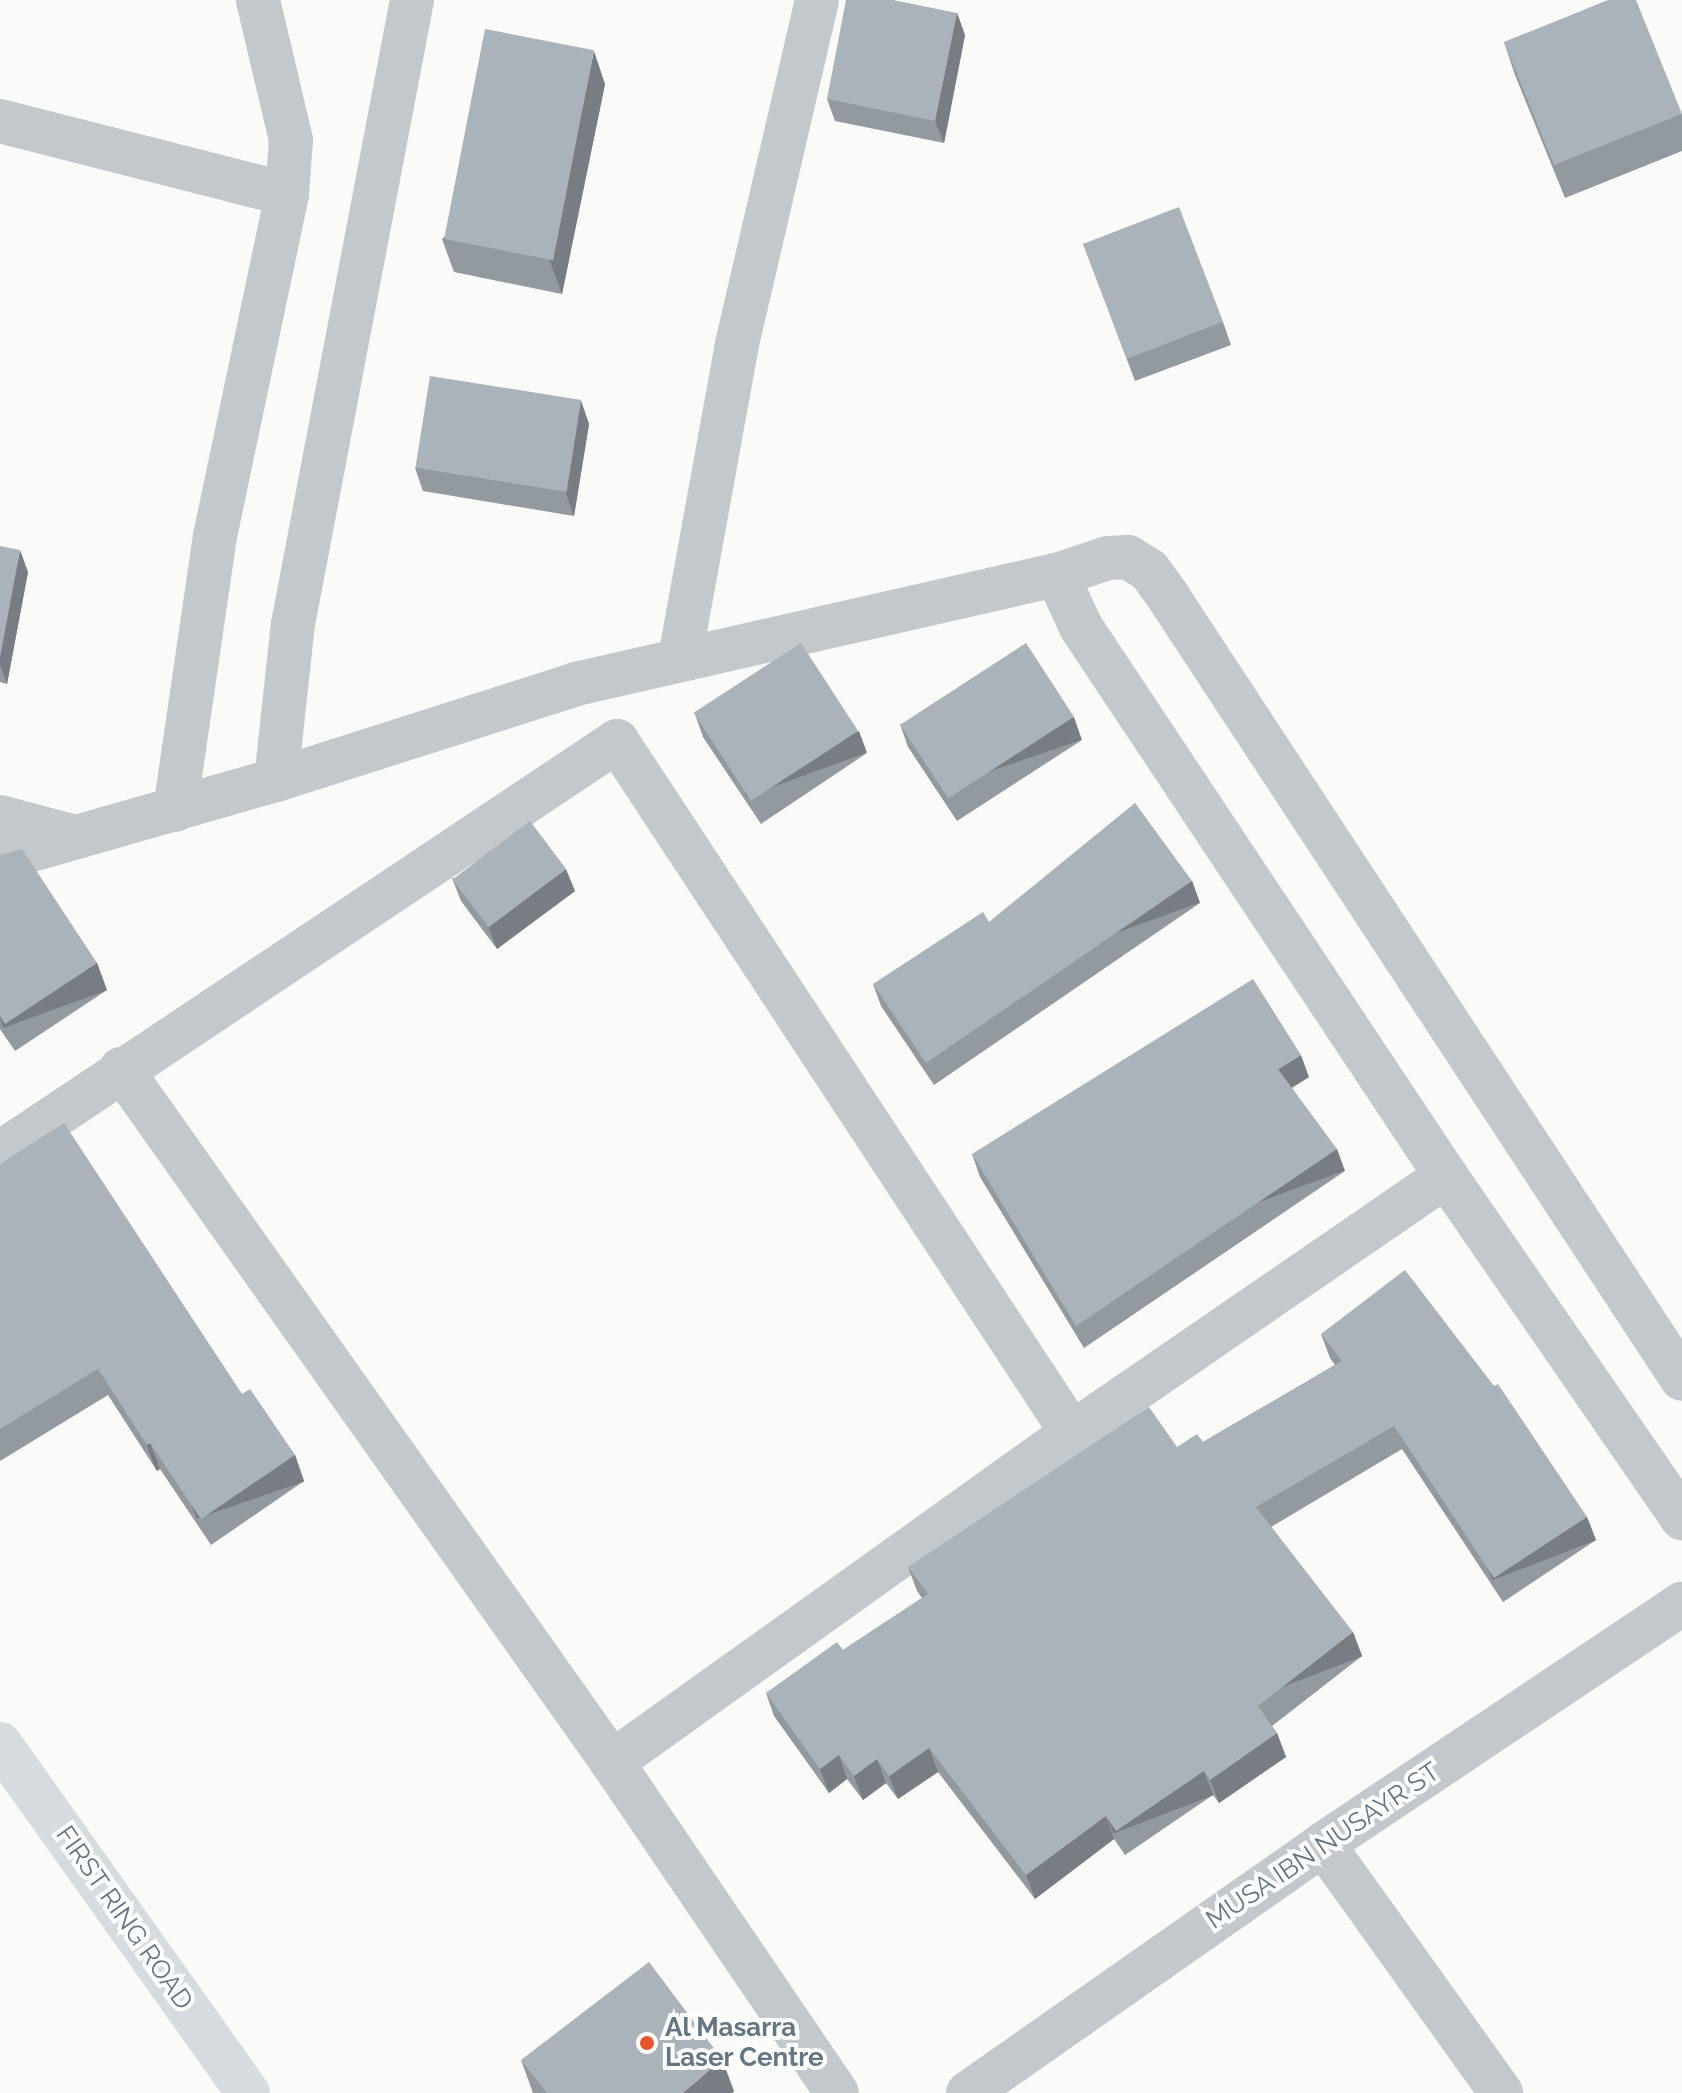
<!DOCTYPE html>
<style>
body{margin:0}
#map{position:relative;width:1682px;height:2093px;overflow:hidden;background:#fafaf8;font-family:Raleway,sans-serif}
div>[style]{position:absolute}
.minor>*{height:44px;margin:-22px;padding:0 22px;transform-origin:22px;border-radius:22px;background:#c3c8cc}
.major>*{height:44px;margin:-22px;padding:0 22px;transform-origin:22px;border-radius:22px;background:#d6dbdf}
.wall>*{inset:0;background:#929a9f}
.shaded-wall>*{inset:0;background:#777d82;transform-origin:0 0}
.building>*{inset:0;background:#aab3b9;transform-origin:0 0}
.dots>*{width:22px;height:22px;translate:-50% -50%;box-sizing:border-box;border:4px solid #fff;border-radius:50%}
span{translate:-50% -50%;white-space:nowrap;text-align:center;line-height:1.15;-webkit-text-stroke:8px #fff;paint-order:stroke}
.street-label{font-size:26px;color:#657683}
.poi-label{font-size:26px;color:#657683;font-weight:700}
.left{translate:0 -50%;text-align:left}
</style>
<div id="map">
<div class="minor">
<div style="left:0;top:121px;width:296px;rotate:14.3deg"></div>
<div style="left:1057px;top:575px;width:57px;rotate:65.2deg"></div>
<div style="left:1081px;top:627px;width:659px;rotate:56.38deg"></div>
<div style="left:1446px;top:1176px;width:416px;rotate:55.4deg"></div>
<div style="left:680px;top:658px;width:319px;rotate:-79.7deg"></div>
<div style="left:737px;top:344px;width:353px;rotate:-76.9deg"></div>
<div style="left:276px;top:780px;width:157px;rotate:-83.8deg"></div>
<div style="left:293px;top:624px;width:635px;rotate:-79.2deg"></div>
<div style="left:175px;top:810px;width:277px;rotate:-81.7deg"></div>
<div style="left:215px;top:536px;width:349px;rotate:-78.1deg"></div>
<div style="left:287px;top:194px;width:54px;rotate:-85.8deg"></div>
<div style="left:291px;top:140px;width:144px;rotate:-103.3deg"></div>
<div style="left:0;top:817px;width:78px;rotate:14.9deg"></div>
<div style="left:0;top:859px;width:287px;rotate:-16deg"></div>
<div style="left:276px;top:780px;width:315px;rotate:-17.7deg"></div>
<div style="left:576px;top:684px;width:493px;rotate:-12.8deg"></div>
<div style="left:1057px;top:575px;width:54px;rotate:-18.4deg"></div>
<div style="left:1108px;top:558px;width:20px;rotate:-3deg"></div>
<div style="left:1128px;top:557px;width:25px;rotate:32deg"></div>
<div style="left:1149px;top:570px;width:34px;rotate:54deg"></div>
<div style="left:1169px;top:598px;width:934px;rotate:56.7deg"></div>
<div style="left:121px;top:1069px;width:849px;rotate:54.68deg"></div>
<div style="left:612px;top:1762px;width:400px;rotate:55.8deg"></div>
<div style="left:0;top:1153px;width:742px;rotate:-33.73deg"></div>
<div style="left:617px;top:741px;width:828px;rotate:56.67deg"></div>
<div style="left:612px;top:1762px;width:566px;rotate:-35.57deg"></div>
<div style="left:1072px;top:1433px;width:454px;rotate:-34.5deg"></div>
<div style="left:1323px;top:1844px;width:306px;rotate:54.4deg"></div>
<div style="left:968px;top:2093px;width:434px;rotate:-35deg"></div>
<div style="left:1323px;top:1844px;width:432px;rotate:-33.8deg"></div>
</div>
<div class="major">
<div style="left:0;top:1744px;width:428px;rotate:54.6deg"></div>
</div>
<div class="wall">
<div style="clip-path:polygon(957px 13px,965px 35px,944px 143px,835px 121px,827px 99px)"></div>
<div style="clip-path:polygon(1504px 42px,1682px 114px,1682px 151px,1565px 198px,1515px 75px)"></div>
<div style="clip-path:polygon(605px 84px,562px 294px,454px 272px,442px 239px)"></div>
<div style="clip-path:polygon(1083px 243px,1223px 322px,1231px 345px,1135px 381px)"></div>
<div style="clip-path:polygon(581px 401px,589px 424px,574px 516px,423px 491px,415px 468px)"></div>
<div style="clip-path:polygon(0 546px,28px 572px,7px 684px,0 682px)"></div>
<div style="clip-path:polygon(695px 714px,867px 753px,761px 824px,703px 737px)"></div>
<div style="clip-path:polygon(900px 724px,1082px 740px,957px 821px,908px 747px)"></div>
<div style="clip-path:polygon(0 855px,97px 963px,107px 990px,15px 1051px,0 1029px)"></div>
<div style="clip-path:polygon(452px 878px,575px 891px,497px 949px,461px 901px)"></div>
<div style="clip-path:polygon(1192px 881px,1200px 903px,934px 1085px,881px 1006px,873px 984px,989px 922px)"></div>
<div style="clip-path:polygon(1309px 1077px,1292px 1088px,1345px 1171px,1084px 1348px,980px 1177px,972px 1154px)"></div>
<div style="clip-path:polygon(0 1164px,242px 1394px,295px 1455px,304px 1481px,211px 1545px,160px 1469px,157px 1471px,108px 1395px,0 1461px)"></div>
<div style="clip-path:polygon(1321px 1334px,1587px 1517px,1596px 1540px,1503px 1602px,1402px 1449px,1271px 1527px,1362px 1656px,1272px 1726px,1277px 1733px,1286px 1757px,1219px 1803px,1213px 1795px,1125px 1855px,1114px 1839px,1035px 1899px,938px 1772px,898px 1799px,886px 1783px,863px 1800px,847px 1779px,829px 1793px,774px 1716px,766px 1693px,843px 1650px,922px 1598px,917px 1591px,908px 1567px,1177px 1447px,1203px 1442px,1335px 1365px,1330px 1358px)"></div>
<div style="clip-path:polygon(521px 2060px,734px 2091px,732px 2093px,533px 2093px)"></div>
</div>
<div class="shaded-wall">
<div style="clip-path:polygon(957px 13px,965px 35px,944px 143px,935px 121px)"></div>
<div style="clip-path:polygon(594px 51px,605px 84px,562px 294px,550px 262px)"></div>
<div style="clip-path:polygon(581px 401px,589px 424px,574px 516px,566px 493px)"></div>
<div style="clip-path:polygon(20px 550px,28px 572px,7px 684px,0 664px,0 657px)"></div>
<div style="left:1074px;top:717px;width:24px;height:149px;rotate:71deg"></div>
<div style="left:859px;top:731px;width:23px;height:128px;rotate:70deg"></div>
<div style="clip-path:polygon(566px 869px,575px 891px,497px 949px,488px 926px)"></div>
<div style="left:1192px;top:881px;width:23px;height:322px;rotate:70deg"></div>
<div style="left:97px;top:963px;width:29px;height:110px;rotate:70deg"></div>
<div style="clip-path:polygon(1301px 1055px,1309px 1077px,1286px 1091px,1278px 1069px)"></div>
<div style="left:1337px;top:1149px;width:23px;height:315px;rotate:70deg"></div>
<div style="left:150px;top:1443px;width:28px;height:4px;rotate:69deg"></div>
<div style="left:295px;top:1455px;width:28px;height:114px;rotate:71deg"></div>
<div style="left:1587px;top:1517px;width:25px;height:111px;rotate:69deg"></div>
<div style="left:1353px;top:1632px;width:26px;height:120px;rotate:69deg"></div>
<div style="clip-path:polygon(1277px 1733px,1286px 1757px,1219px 1803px,1210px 1780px)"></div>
<div style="clip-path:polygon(929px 1748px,938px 1772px,898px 1799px,889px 1776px)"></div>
<div style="clip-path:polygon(839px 1755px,847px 1779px,829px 1793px,820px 1769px)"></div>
<div style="clip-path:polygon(877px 1759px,886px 1783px,863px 1800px,854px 1776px)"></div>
<div style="left:1204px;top:1771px;width:26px;height:107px;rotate:69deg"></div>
<div style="clip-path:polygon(1106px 1816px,1114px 1839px,1035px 1899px,1026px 1875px)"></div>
<div style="clip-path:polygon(722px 2059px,734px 2091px,732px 2093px,683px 2093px)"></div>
</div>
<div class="building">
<div style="clip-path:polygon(846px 0,893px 0,957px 13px,935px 121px,827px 99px)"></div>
<div style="clip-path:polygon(1608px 0,1636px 0,1682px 114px,1554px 165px,1504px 42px)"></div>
<div style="left:485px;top:29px;width:111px;height:214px;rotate:11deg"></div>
<div style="left:1179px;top:207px;width:123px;height:103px;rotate:69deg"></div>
<div style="left:430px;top:376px;width:153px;height:93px;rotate:9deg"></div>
<div style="clip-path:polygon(0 546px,20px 550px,0 657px)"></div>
<div style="left:801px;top:643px;width:105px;height:128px;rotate:57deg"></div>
<div style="left:1026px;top:643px;width:88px;height:150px;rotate:57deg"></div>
<div style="clip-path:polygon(1135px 803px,1192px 881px,926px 1063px,873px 984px,983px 912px,989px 922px)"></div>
<div style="left:530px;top:821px;width:60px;height:97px;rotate:53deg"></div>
<div style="clip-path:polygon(22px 849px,97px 963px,5px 1024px,0 1016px,0 855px)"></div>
<div style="clip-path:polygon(1253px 979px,1301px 1055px,1278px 1069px,1337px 1149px,1076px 1326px,972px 1154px)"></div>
<div style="clip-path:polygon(64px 1123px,242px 1394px,250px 1389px,295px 1455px,201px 1519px,150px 1443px,147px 1445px,98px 1369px,0 1429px,0 1164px)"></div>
<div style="clip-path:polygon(1405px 1270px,1494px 1386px,1498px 1384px,1587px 1517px,1494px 1578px,1394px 1426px,1256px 1507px,1353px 1632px,1258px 1706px,1277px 1733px,1210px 1780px,1204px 1771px,1116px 1831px,1106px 1816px,1026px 1875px,929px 1748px,889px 1776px,877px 1759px,854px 1776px,839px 1755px,820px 1769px,766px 1693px,837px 1642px,843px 1650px,928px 1594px,908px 1567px,1149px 1407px,1177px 1447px,1197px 1434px,1203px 1442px,1342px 1361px,1321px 1334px)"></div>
<div style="clip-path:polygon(649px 1962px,722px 2059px,683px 2093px,547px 2093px,521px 2060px)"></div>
</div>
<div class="dots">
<div style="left:647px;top:2043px;background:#e4572e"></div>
</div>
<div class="street-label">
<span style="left:1323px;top:1846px;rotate:-34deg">MUSA IBN NUSAYR ST</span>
<span style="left:124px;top:1918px;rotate:55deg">FIRST RING ROAD</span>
</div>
<div class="poi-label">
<span class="left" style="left:665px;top:2043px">Al Masarra<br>Laser Centre</span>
</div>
</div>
